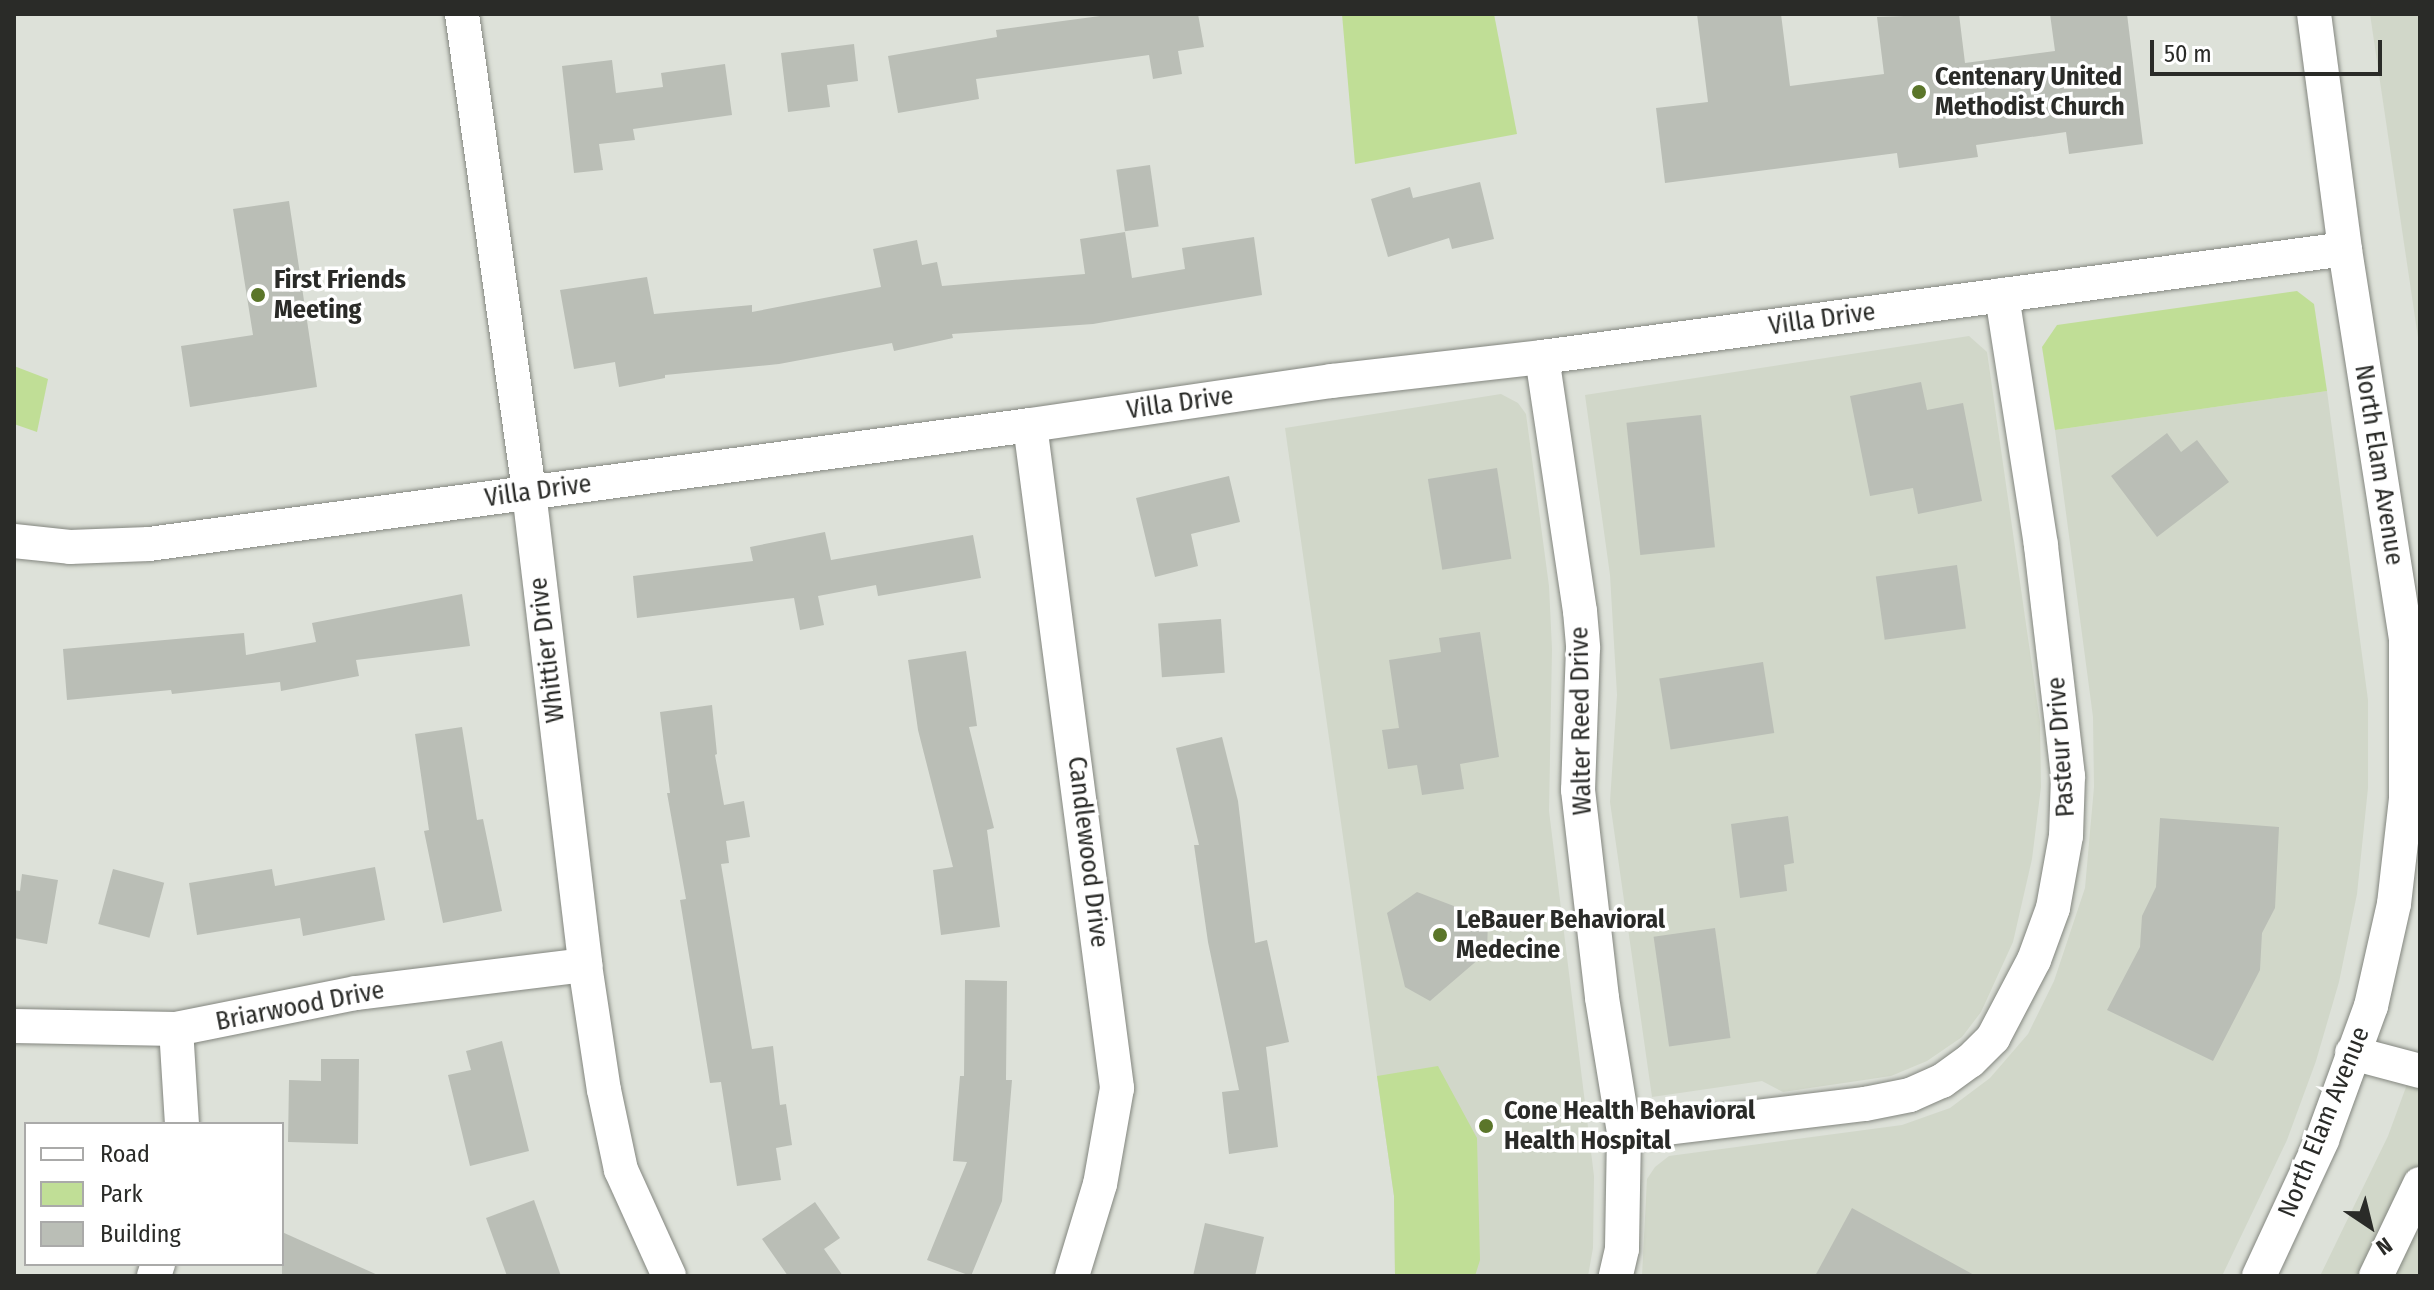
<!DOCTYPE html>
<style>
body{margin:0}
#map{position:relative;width:2434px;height:1290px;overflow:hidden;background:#dde1d9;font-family:"Fira Sans Condensed",sans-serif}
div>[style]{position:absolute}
.built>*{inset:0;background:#d1d7c9}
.green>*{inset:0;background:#c0de96}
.building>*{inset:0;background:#babeb6;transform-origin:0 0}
.roads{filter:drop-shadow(0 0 2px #83867f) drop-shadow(0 0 2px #83867f)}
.minor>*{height:34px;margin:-17px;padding:0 17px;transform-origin:17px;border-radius:17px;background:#fff}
.dots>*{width:22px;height:22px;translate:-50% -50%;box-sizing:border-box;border:4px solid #fff;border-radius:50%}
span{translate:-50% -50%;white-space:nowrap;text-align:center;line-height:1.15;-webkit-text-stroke:7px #fff;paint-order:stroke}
.poi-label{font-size:26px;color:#2a2b28;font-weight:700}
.left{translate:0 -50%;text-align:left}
.street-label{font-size:26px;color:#2a2b28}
.frame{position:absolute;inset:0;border:16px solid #2a2b28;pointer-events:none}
.legend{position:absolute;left:24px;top:1122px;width:260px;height:144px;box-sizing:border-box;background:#fff;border:2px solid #aaaaa9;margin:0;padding:10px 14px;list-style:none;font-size:24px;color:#2a2b28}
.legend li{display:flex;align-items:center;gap:16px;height:40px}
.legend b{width:40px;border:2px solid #aaaaa9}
.north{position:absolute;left:2330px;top:1186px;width:80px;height:80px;-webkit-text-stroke:6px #fff;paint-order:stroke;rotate:145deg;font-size:22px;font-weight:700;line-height:32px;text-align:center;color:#2a2b28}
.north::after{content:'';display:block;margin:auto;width:28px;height:36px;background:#2a2b28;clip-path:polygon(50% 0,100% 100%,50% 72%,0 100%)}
.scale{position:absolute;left:2150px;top:40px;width:232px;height:36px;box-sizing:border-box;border:4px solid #2a2b28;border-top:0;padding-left:10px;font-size:24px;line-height:28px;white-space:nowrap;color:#2a2b28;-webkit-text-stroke:6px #fff;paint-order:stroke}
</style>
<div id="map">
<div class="built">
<div style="clip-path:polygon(2370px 14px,2420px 14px,2420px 351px)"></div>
<div style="clip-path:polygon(1969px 336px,1987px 352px,2040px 722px,2041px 787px,2032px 859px,2013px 942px,1981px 1012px,1962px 1037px,1927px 1061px,1891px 1076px,1783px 1092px,1762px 1081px,1652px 1097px,1610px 802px,1617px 695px,1610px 575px,1585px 395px)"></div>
<div style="clip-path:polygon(2327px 391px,2368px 700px,2368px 788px,2357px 894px,2339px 982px,2316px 1061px,2287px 1140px,2222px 1276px,1642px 1276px,1647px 1179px,1655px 1167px,1669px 1156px,1902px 1125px,1950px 1108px,1990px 1078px,2028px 1034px,2054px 981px,2085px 888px,2094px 787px,2093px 717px,2055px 430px)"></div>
<div style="clip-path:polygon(1501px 394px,1518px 403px,1526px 414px,1549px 586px,1552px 649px,1549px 811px,1594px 1176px,1593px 1248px,1588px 1276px,1395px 1276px,1394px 1196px,1285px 428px)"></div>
<div style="clip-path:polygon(2420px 1049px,2420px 1276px,2320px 1276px,2388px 1136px)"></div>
</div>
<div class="green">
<div style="clip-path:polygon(1342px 14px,1494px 14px,1517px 134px,1355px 164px)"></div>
<div style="clip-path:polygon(2297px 291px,2314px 304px,2327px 391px,2055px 430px,2042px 347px,2057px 325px)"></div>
<div style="clip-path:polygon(14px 366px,48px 379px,37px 432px,14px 424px)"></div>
<div style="clip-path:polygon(1438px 1066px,1477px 1138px,1480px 1260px,1475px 1276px,1395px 1276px,1394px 1196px,1377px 1076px)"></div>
</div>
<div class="building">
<div style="clip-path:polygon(1115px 14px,1198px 14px,1204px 47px,1178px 51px,1182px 74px,1153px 79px,1149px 55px,976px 79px,979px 99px,898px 113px,888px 56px,997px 37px,996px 30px)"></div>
<div style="clip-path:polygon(1697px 14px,1781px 14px,1790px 86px,1884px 74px,1877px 17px,1959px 14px,1965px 63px,2055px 51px,2050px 14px,2127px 14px,2143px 144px,2069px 154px,2066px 132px,1976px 145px,1978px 157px,1899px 168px,1897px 153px,1665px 183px,1656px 108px,1708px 102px)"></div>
<div style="clip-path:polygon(854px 44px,858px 81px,827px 85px,830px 107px,788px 112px,781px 53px)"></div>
<div style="clip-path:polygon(612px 60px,616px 93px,663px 87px,661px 73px,725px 64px,732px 115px,633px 129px,635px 140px,599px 144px,603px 170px,574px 173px,562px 66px)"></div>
<div style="left:1150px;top:165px;width:62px;height:34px;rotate:82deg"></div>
<div style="clip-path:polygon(1480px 182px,1494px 239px,1452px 249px,1449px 238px,1388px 257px,1371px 199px,1410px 187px,1413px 198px)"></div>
<div style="clip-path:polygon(289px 201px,317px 387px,190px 407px,181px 346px,253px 335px,233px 209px)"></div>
<div style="clip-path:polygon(1125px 232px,1132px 278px,1185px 269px,1182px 248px,1254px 237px,1262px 295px,1093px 324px,952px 334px,953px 338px,894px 351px,892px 343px,779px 364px,665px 375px,665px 378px,619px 387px,615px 362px,574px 369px,560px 290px,647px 277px,654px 314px,752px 305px,752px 312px,881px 287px,873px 249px,917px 240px,922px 265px,937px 262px,942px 286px,1085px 274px,1080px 239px)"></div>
<div style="clip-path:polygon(1921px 382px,1927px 410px,1963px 403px,1982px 501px,1918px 514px,1913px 488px,1870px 496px,1850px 396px)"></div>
<div style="left:1701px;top:415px;width:133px;height:75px;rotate:84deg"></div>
<div style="clip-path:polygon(2167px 433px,2181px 452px,2197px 440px,2229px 482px,2157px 537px,2111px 476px)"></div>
<div style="left:1497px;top:468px;width:92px;height:70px;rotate:81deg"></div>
<div style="clip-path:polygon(1229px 476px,1240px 522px,1191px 534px,1198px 566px,1155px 577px,1136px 498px)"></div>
<div style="clip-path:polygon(825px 532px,831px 560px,973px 535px,981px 578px,878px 596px,876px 585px,818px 596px,824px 625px,800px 630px,794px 598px,637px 618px,633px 576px,753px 561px,750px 547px)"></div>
<div style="left:1957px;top:565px;width:64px;height:82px;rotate:82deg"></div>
<div style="clip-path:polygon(462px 594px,470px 646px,356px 660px,359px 676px,281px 691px,280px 682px,172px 694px,171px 690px,67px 700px,63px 649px,244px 633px,246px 655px,316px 642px,312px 623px)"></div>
<div style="left:1221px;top:619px;width:54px;height:63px;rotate:86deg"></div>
<div style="clip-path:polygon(1480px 632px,1499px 757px,1460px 764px,1464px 789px,1422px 795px,1417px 765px,1388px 769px,1382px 730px,1399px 728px,1389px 660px,1441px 652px,1439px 638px)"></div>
<div style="clip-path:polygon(966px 651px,977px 726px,969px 727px,994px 828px,987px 830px,1000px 927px,941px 935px,933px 870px,953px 867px,918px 730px,908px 660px)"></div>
<div style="left:1763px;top:662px;width:72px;height:105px;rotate:81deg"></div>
<div style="clip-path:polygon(712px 705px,717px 754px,715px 755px,724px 805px,744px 801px,750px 837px,726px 841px,729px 863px,721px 864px,752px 1049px,773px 1046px,780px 1105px,786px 1104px,792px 1145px,776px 1148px,781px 1180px,737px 1186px,721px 1082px,710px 1083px,680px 900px,686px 899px,667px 793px,670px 793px,660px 712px)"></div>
<div style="clip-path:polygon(462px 727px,477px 820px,483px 819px,502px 911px,443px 923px,424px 831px,429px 830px,415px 734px)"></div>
<div style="clip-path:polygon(1222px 737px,1238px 801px,1255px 943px,1267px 940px,1289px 1042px,1266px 1047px,1278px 1147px,1229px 1154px,1222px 1092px,1239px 1090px,1208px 942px,1194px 845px,1199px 845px,1176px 748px)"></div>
<div style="clip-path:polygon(1788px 816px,1794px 863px,1784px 865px,1787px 891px,1740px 898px,1731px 824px)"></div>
<div style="clip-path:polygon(2160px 818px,2279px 827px,2275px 908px,2262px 933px,2260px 970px,2213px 1061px,2107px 1010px,2140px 947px,2142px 916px,2156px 887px)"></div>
<div style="clip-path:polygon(375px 867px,385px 920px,303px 936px,300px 918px,197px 935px,189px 883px,272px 869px,275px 886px)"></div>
<div style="left:113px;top:869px;width:53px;height:57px;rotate:15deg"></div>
<div style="clip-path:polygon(22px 874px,58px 880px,47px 944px,14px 938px,14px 890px,20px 891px)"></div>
<div style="clip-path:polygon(1417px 892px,1488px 919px,1487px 952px,1430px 1001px,1405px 987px,1387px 913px)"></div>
<div style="left:1715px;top:928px;width:111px;height:62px;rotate:82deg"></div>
<div style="clip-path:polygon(965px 980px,1007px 981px,1006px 1080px,1012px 1080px,1002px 1201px,971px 1276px,927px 1260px,967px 1162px,953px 1161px,960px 1076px,964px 1076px)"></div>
<div style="clip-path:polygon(502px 1041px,529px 1151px,470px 1166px,448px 1075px,471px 1070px,466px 1051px)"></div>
<div style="clip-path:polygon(321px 1059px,359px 1059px,358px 1144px,288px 1142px,289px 1080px,321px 1081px)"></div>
<div style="clip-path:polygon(534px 1200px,561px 1276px,507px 1276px,486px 1218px)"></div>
<div style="clip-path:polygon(815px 1202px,840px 1238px,824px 1249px,843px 1276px,788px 1276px,762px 1239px)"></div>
<div style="clip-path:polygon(1852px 1208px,1976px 1276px,1815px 1276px)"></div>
<div style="clip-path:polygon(1205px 1223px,1264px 1237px,1255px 1276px,1193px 1276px)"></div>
<div style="clip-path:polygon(282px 1232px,380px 1276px,282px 1276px)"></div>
</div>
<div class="roads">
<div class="minor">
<div style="left:462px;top:14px;width:483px;rotate:82deg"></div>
<div style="left:529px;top:492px;width:476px;rotate:83.2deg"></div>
<div style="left:585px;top:965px;width:126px;rotate:81.4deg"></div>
<div style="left:604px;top:1090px;width:82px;rotate:78deg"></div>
<div style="left:621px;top:1170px;width:116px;rotate:65.6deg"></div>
<div style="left:1542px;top:357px;width:257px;rotate:81.5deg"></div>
<div style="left:1580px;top:611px;width:37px;rotate:85deg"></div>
<div style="left:1583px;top:648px;width:142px;rotate:92deg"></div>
<div style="left:1578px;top:790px;width:209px;rotate:83.4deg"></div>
<div style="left:1602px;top:998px;width:137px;rotate:80.7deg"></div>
<div style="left:1624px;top:1133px;width:116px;rotate:91deg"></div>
<div style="left:1622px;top:1249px;width:28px;rotate:103deg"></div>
<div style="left:1030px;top:425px;width:669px;rotate:82.52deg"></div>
<div style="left:1117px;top:1088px;width:97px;rotate:100deg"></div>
<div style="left:1100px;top:1184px;width:96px;rotate:106.9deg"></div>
<div style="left:14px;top:541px;width:56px;rotate:6.1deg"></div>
<div style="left:70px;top:547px;width:79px;rotate:-2.2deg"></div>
<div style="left:149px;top:544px;width:889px;rotate:-7.69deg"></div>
<div style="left:1030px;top:425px;width:305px;rotate:-8.3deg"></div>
<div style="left:1332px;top:381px;width:211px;rotate:-6.5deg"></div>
<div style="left:1542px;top:357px;width:810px;rotate:-7.66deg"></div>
<div style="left:14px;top:1026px;width:162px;rotate:1.1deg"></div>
<div style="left:176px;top:1029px;width:184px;rotate:-11.3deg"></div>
<div style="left:356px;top:993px;width:231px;rotate:-7deg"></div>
<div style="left:176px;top:1029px;width:95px;rotate:86.4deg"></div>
<div style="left:2352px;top:1053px;width:70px;rotate:14.8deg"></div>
<div style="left:1624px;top:1133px;width:243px;rotate:-6.9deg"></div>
<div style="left:1865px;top:1104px;width:46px;rotate:-11.3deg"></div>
<div style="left:1910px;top:1095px;width:35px;rotate:-24deg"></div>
<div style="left:1942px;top:1081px;width:34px;rotate:-36deg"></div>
<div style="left:1970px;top:1061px;width:33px;rotate:-45deg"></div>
<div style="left:1993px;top:1038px;width:88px;rotate:-62.3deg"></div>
<div style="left:2034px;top:960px;width:55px;rotate:-69.9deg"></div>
<div style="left:2053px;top:908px;width:73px;rotate:-79.8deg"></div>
<div style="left:2066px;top:836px;width:60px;rotate:-88.1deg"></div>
<div style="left:2068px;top:776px;width:233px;rotate:-96.7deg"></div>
<div style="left:2041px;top:545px;width:253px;rotate:-98.9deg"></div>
<div style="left:154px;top:1276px;width:13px;rotate:-72deg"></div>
<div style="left:2259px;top:1276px;width:150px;rotate:-65.1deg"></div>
<div style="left:2322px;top:1140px;width:143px;rotate:-69.9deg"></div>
<div style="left:2371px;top:1006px;width:105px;rotate:-77.3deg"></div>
<div style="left:2394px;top:904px;width:106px;rotate:-83.5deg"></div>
<div style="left:2406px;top:799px;width:160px;rotate:-90deg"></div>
<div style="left:2406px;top:639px;width:395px;rotate:-98.9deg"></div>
<div style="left:2345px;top:249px;width:237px;rotate:-97.5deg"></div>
<div style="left:2376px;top:1276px;width:102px;rotate:-64.4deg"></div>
</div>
</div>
<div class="dots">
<div style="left:1919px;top:92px;background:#5b762a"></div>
<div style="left:258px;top:295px;background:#5b762a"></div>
<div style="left:1440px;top:935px;background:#5b762a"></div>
<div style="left:1486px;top:1126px;background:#5b762a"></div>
</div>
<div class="poi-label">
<span class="left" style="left:1935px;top:92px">Centenary United<br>Methodist Church</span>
<span class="left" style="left:274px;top:295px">First Friends<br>Meeting</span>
<span class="left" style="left:1456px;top:935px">LeBauer Behavioral<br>Medecine</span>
<span class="left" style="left:1504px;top:1126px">Cone Health Behavioral<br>Health Hospital</span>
</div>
<div class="street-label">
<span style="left:1822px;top:319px;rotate:-8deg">Villa Drive</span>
<span style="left:1180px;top:403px;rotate:-8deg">Villa Drive</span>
<span style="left:2379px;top:465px;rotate:81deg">North Elam Avenue</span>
<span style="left:538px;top:491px;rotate:-8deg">Villa Drive</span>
<span style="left:547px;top:650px;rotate:-97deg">Whittier Drive</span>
<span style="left:1581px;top:721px;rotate:-91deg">Walter Reed Drive</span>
<span style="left:2061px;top:747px;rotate:-94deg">Pasteur Drive</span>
<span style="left:1088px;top:852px;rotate:83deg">Candlewood Drive</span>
<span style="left:300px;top:1006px;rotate:-11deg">Briarwood Drive</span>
<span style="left:2324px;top:1122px;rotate:-68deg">North Elam Avenue</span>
</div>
<div class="frame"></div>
<ul class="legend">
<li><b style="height:10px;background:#fff"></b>Road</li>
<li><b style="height:22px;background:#c0de96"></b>Park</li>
<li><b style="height:22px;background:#babeb6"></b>Building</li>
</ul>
<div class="north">N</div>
<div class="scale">50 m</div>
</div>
